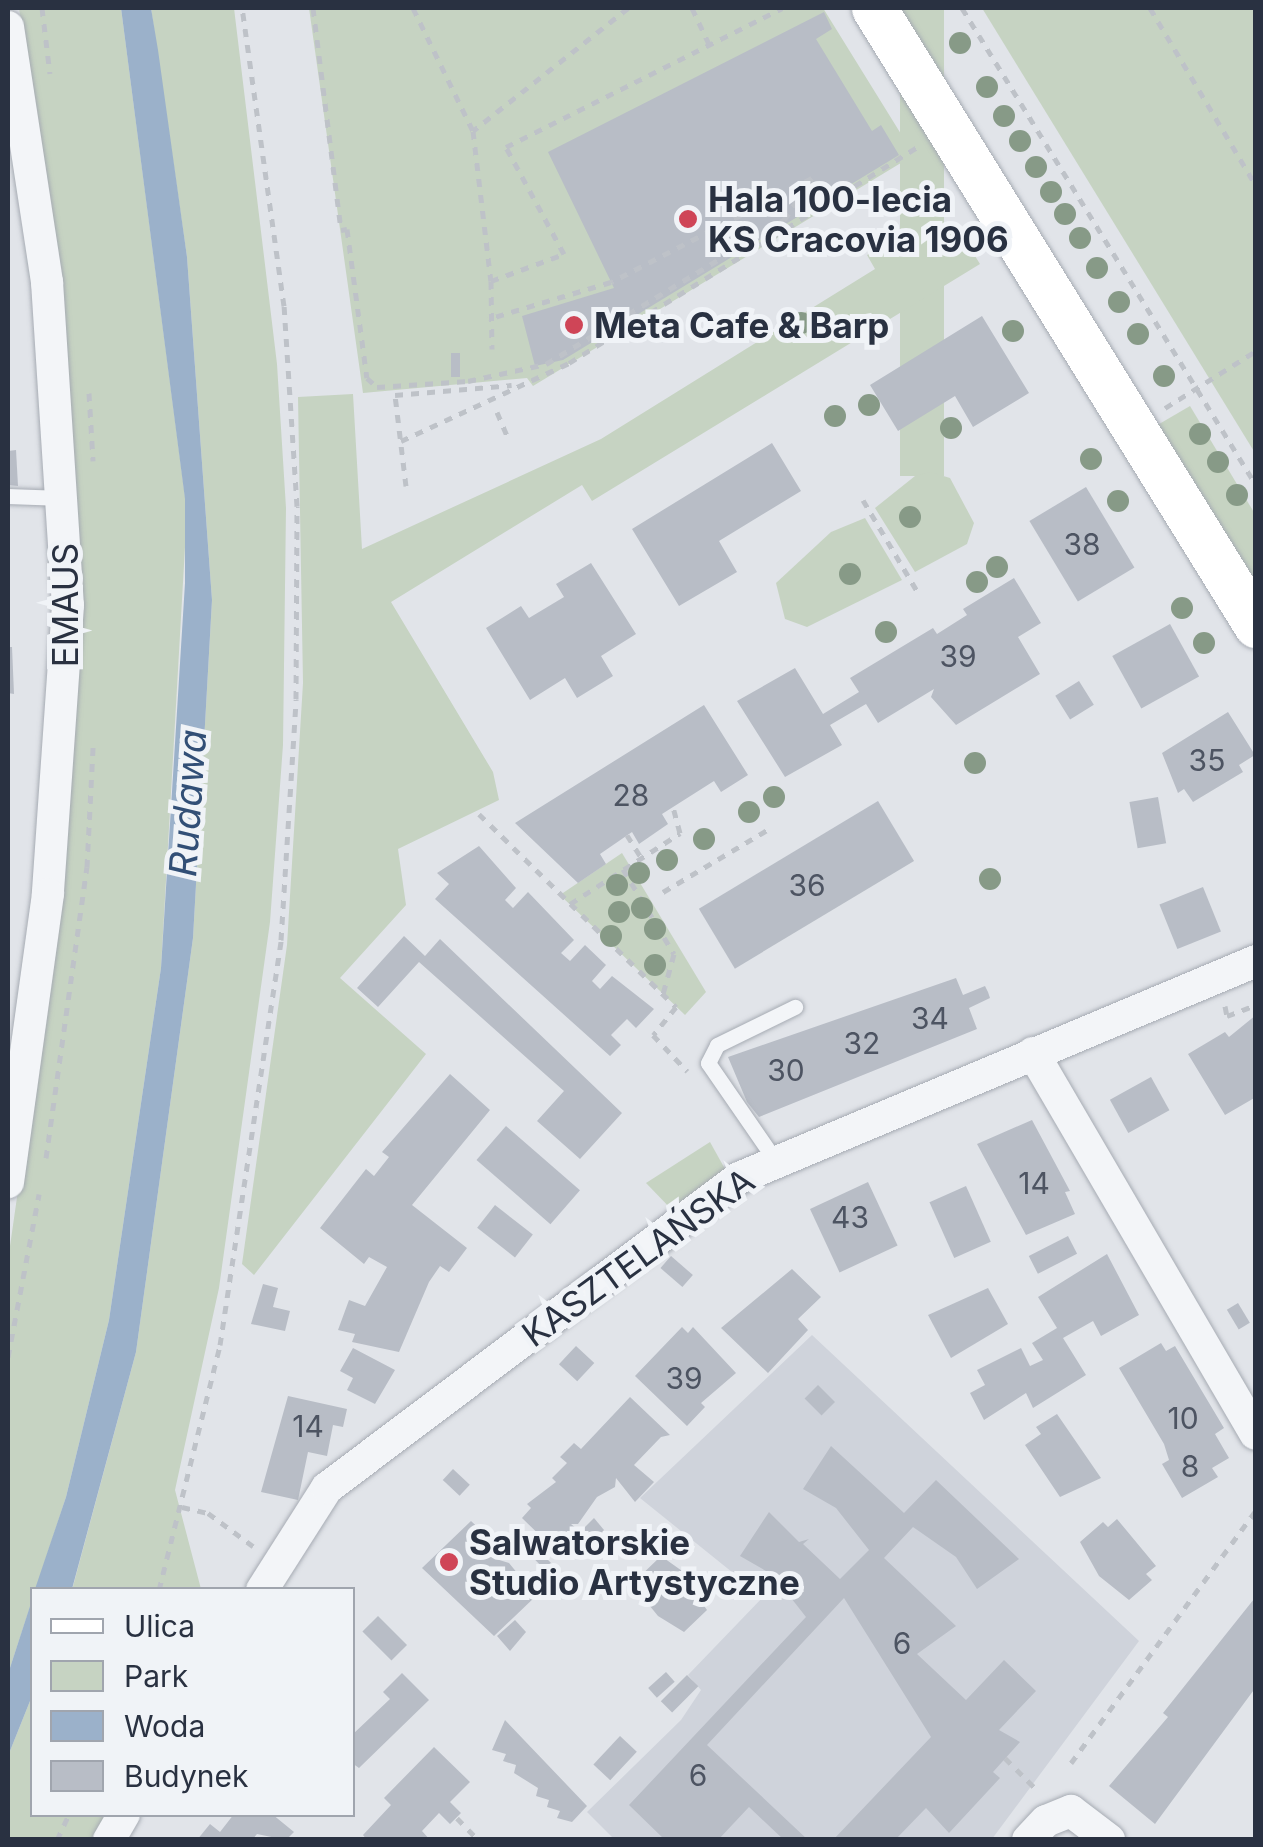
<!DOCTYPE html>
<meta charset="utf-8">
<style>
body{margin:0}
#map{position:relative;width:1263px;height:1847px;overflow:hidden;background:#e1e4e9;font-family:Inter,sans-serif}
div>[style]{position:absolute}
.built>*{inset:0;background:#cfd3db}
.green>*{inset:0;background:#c6d3c2;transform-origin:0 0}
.water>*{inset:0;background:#9bb1ca}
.building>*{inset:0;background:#b8bdc6;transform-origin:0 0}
.path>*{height:5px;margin-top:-2.5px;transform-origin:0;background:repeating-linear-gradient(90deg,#bec2c8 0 8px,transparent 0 16px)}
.roads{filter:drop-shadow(0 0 2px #a6abb3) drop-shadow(0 0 2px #a6abb3)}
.lane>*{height:15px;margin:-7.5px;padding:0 7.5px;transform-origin:7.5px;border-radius:7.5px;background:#f3f5f8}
.street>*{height:32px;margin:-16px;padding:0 16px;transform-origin:16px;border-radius:16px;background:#f3f5f8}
.secondary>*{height:45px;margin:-22.5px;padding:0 22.5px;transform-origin:22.5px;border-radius:22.5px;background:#fff}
.trees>*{width:22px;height:22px;margin:-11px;border-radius:50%;background:#879a87}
.dots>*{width:28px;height:28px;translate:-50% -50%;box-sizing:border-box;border:5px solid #f0f3f7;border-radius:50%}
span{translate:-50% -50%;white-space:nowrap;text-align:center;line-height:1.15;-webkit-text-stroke:10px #f0f3f7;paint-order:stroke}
.number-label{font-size:30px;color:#4d5462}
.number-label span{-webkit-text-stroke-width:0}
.poi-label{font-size:35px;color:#293141;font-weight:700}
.left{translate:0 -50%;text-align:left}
.street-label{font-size:35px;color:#293141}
.water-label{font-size:38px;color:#324f76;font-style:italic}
.frame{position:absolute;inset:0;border:10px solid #293141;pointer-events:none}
.legend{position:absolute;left:30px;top:1587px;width:325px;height:230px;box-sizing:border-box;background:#f0f3f7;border:2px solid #a0a5ae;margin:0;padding:12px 18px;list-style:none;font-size:30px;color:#293141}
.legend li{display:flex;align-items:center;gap:20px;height:50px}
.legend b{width:50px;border:2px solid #a0a5ae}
</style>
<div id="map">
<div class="built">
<div style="clip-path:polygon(812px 1335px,1139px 1641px,992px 1839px,614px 1839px,587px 1812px,681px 1720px,701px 1690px,688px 1675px,763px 1597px,640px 1498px)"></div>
</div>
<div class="green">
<div style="clip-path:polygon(19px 8px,121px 8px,187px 512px,161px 968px,109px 1320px,66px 1497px,8px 1674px,8px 1260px,62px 884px,81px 627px,61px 283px)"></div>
<div style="clip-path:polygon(151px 8px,234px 8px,277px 364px,286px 508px,283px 745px,270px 922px,219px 1288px,175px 1490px,201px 1589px,72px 1590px,136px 1352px,193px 938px,212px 600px,187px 257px)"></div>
<div style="clip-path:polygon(309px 8px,823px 8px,914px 155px,533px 386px,527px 378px,363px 393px)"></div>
<div style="left:900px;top:8px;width:44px;height:468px"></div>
<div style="clip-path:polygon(982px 8px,1255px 8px,1255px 453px)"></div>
<div style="clip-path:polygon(954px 222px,980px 264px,592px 501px,582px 485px,391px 602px,493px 772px,499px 800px,398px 849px,406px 905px,340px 978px,426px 1054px,254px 1275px,242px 1264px,287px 945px,303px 683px,298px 397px,353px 394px,362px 549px,601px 439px,875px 269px,867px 255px,888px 243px,898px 257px)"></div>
<div style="clip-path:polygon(1190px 406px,1255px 514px,1255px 590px,1154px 427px)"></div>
<div style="clip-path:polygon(930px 472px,950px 478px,974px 523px,967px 544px,915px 572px,875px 508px,915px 476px)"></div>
<div style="clip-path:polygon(865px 518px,902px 580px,807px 627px,785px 619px,776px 583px,831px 532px)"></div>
<div style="clip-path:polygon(622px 853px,706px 992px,685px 1015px,560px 895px)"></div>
<div style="clip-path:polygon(710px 1142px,725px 1169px,674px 1212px,646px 1183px)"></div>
<div style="clip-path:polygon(32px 1696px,32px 1814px,107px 1815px,91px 1839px,8px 1840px,8px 1756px)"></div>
</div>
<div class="water">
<div style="clip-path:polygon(121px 8px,151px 8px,158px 50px,187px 257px,212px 600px,193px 938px,136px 1352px,72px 1589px,35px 1589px,66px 1497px,109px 1320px,161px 968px,185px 583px,185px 499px)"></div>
<div style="clip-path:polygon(32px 1600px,32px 1696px,8px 1756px,8px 1674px)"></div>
</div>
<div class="building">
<div style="clip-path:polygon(824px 12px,832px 29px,816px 39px,872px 131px,881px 125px,899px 155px,563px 360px,535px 366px,522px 316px,614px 288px,548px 152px)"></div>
<div style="clip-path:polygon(982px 316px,1029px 393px,973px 427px,955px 396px,898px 431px,870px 385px)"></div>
<div style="left:451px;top:353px;width:9px;height:24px"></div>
<div style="clip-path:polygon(772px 443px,801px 491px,719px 541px,737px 572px,679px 606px,632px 529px)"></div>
<div style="clip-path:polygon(16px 450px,18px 486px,8px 485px,8px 451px)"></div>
<div style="left:1086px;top:487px;width:94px;height:66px;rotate:59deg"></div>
<div style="clip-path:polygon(591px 563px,636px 634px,601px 656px,613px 676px,577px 698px,565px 678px,530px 700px,486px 628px,521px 606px,529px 618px,564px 597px,556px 584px)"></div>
<div style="clip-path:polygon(1014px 578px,1041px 623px,1018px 637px,1040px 674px,956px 725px,931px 697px,934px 689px,878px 723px,866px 704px,830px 725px,842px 745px,785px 777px,737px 701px,795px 668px,823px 714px,859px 692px,850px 678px,933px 628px,937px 634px,967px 615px,963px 609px)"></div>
<div style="left:1170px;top:624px;width:60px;height:66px;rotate:61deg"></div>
<div style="clip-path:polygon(8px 647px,12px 647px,14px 694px,8px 693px)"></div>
<div style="left:1079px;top:681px;width:28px;height:28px;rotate:58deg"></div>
<div style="clip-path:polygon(704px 705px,748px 775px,721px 792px,714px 781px,662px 814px,668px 824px,639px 844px,632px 832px,600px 854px,606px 864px,578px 883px,515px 823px)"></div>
<div style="clip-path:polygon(1228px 712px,1255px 755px,1239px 765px,1243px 772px,1193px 802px,1184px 789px,1178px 793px,1162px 753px)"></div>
<div style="left:1158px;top:797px;width:47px;height:29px;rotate:80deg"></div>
<div style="left:878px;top:801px;width:70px;height:209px;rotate:59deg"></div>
<div style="clip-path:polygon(479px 846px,516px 888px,505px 900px,513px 908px,528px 892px,574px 940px,561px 953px,570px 961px,585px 945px,606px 965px,592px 981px,600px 989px,612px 976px,654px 1009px,636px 1028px,627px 1019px,611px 1035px,621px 1045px,610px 1056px,435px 899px,449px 884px,437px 873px)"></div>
<div style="left:1203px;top:887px;width:48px;height:47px;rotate:68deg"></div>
<div style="clip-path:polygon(404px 936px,425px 956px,440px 939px,622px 1113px,580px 1159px,537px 1121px,564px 1091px,419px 962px,378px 1007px,357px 988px)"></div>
<div style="clip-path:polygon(956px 978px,963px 995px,985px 986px,988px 992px,990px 998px,969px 1008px,977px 1029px,759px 1117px,747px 1102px,728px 1057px)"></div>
<div style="clip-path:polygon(1256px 1015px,1256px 1097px,1225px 1115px,1188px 1054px,1225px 1032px,1229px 1037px)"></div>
<div style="clip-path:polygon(450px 1074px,490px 1110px,412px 1205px,467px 1248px,449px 1272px,440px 1266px,429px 1282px,399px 1352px,352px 1342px,355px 1334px,338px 1330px,349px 1300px,365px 1306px,387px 1267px,369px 1257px,364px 1264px,320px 1228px,366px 1169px,374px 1176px,389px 1157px,382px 1152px)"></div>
<div style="left:1151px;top:1077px;width:38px;height:47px;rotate:61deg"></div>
<div style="clip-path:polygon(1032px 1120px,1070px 1191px,1065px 1192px,1075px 1214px,1026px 1235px,977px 1144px)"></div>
<div style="left:506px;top:1126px;width:98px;height:45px;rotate:41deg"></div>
<div style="left:868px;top:1182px;width:70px;height:64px;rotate:65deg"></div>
<div style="left:966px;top:1186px;width:61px;height:40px;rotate:66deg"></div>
<div style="left:495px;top:1205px;width:48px;height:29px;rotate:38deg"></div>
<div style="left:1068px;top:1236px;width:20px;height:44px;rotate:63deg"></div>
<div style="clip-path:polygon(1107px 1254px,1139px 1315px,1101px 1336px,1093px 1321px,1063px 1338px,1086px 1375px,1033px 1408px,1026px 1393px,984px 1420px,970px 1393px,985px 1385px,977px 1370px,1021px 1348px,1030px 1366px,1043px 1360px,1032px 1343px,1057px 1328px,1038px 1297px)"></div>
<div style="left:671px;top:1256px;width:29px;height:16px;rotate:41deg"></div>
<div style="clip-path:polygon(792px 1269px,821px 1297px,798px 1319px,808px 1330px,768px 1373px,721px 1328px)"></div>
<div style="clip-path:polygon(263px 1284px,278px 1288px,273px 1307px,290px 1311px,285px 1331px,251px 1324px)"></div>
<div style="clip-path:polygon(988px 1288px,1008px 1324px,951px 1358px,928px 1315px)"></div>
<div style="left:1238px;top:1303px;width:23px;height:13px;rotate:59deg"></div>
<div style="clip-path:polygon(682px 1327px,688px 1333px,693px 1327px,736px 1373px,701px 1403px,705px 1407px,687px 1426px,635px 1376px)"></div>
<div style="clip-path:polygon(1161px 1343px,1166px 1351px,1175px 1346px,1224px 1428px,1215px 1434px,1229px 1458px,1212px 1468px,1218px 1477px,1182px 1498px,1162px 1464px,1169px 1460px,1164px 1444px,1119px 1368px)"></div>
<div style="left:576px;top:1346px;width:25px;height:25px;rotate:43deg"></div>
<div style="clip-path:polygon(353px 1348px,395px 1370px,375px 1404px,347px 1390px,353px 1378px,340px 1371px)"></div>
<div style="left:818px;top:1385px;width:24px;height:19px;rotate:45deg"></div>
<div style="clip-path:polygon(288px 1396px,347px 1409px,343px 1427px,333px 1425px,327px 1456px,308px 1452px,298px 1500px,261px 1492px)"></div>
<div style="clip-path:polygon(630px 1397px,670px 1435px,661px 1437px,634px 1465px,654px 1482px,635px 1502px,616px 1478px,615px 1487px,597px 1497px,578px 1524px,571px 1524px,577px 1529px,570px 1536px,564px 1531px,554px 1549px,522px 1518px,531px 1508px,527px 1504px,556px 1482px,552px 1478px,567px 1463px,560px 1457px,574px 1443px,581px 1449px)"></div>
<div style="clip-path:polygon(1057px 1414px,1101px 1478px,1060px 1497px,1025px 1445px,1041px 1434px,1036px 1427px)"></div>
<div style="clip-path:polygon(831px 1446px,904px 1513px,936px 1480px,1019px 1559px,977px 1589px,956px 1557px,913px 1527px,884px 1558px,956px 1626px,917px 1654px,966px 1700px,1004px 1660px,1036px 1691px,999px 1730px,1020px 1742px,993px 1772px,1000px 1778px,949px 1833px,926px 1808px,895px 1840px,833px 1840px,931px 1737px,844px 1598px,707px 1745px,808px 1840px,784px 1840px,749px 1807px,718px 1840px,665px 1840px,629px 1805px,806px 1617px,773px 1575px,740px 1556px,769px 1512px,799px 1542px,809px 1539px,803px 1544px,840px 1579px,869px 1550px,836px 1508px,803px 1489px)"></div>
<div style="left:453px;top:1469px;width:23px;height:15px;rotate:43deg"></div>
<div style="clip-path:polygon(594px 1518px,604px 1530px,589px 1546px,576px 1536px)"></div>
<div style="clip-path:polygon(1117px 1519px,1156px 1566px,1146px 1574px,1152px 1580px,1129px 1600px,1099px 1576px,1080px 1542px,1103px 1522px,1108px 1527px)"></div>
<div style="clip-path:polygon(471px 1521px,503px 1551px,496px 1559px,509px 1563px,536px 1596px,494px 1636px,422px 1568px)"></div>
<div style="left:523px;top:1535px;width:51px;height:9px;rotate:45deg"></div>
<div style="clip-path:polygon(661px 1556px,692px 1578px,688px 1583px,707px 1610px,684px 1632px,658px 1616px,632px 1584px)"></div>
<div style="clip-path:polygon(1256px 1588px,1256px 1687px,1155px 1824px,1109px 1786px,1168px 1717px,1163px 1713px,1254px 1599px)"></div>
<div style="left:378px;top:1616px;width:41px;height:22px;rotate:45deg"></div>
<div style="clip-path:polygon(515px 1620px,526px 1632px,510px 1651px,497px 1636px)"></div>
<div style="left:666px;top:1672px;width:13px;height:24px;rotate:48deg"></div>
<div style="clip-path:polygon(402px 1673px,429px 1700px,359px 1768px,352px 1763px,352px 1735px,390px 1699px,383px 1692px)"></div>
<div style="left:687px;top:1675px;width:16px;height:37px;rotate:45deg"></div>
<div style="clip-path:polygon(505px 1720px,587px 1806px,572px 1822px,557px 1818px,560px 1811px,547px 1807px,549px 1800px,536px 1796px,538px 1788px,514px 1773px,516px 1765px,503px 1761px,506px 1754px,492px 1750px)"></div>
<div style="left:620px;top:1736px;width:23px;height:39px;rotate:43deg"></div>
<div style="clip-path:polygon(434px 1747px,470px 1782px,450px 1802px,461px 1813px,450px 1824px,439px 1813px,422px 1831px,430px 1840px,367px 1840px,363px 1835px,391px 1805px,384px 1798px)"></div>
<div style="clip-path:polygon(234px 1814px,272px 1814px,294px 1832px,286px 1840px,257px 1834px,252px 1840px,197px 1840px,210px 1824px,220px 1832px)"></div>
</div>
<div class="path">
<div style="left:42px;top:8px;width:66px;rotate:83.1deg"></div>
<div style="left:313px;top:8px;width:224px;rotate:82.8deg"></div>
<div style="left:341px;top:230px;width:6px;rotate:-9deg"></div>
<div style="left:347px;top:229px;width:150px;rotate:82.4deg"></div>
<div style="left:367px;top:378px;width:13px;rotate:42deg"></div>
<div style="left:377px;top:387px;width:91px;rotate:-3.8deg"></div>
<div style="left:468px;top:381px;width:80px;rotate:-12.3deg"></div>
<div style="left:546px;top:364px;width:278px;rotate:-31.2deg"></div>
<div style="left:784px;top:220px;width:50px;rotate:-56.3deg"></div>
<div style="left:812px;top:178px;width:226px;rotate:152.6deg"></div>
<div style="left:611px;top:282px;width:128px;rotate:163.3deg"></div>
<div style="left:413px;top:8px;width:137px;rotate:64deg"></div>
<div style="left:628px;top:8px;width:198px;rotate:141.6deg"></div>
<div style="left:473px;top:131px;width:151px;rotate:83.2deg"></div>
<div style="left:491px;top:281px;width:78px;rotate:-20.3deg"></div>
<div style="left:564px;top:254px;width:122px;rotate:-118.5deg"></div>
<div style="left:506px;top:147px;width:309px;rotate:-26.7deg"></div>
<div style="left:692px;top:8px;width:42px;rotate:64.7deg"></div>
<div style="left:962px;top:8px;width:560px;rotate:58.35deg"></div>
<div style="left:1150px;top:8px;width:207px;rotate:59.2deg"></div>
<div style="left:491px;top:281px;width:68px;rotate:89.2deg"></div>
<div style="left:89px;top:393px;width:68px;rotate:86.6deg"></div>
<div style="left:1165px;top:408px;width:107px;rotate:-32.1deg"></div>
<div style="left:497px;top:412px;width:28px;rotate:67deg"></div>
<div style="left:401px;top:441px;width:185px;rotate:-24.9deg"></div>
<div style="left:569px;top:363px;width:412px;rotate:-31.8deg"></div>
<div style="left:406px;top:486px;width:92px;rotate:-96.9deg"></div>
<div style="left:395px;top:395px;width:117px;rotate:-4.9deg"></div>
<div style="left:863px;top:500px;width:106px;rotate:59.3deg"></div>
<div style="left:479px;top:814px;width:276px;rotate:44.4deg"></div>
<div style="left:676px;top:1007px;width:36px;rotate:129deg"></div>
<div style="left:653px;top:1035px;width:50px;rotate:46.6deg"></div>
<div style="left:627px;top:835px;width:26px;rotate:58deg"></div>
<div style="left:623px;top:869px;width:99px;rotate:59deg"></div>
<div style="left:674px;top:954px;width:41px;rotate:105.4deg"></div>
<div style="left:663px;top:892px;width:121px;rotate:-30.8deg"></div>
<div style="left:570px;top:904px;width:131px;rotate:-32.8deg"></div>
<div style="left:680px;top:833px;width:27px;rotate:-105deg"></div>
<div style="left:1225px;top:1006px;width:10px;rotate:79deg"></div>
<div style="left:1227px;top:1016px;width:31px;rotate:-21deg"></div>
<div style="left:46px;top:1158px;width:294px;rotate:-82deg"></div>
<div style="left:87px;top:867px;width:120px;rotate:-87.1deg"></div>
<div style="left:8px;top:1357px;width:166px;rotate:-79.2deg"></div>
<div style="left:182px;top:1507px;width:27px;rotate:13deg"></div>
<div style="left:208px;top:1513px;width:56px;rotate:36.3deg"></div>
<div style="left:159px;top:1590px;width:252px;rotate:-76deg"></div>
<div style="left:220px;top:1345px;width:410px;rotate:-81.4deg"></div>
<div style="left:281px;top:940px;width:241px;rotate:-86.4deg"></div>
<div style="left:296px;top:699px;width:193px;rotate:-89.7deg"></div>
<div style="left:297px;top:506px;width:200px;rotate:-93.7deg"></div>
<div style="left:284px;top:306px;width:301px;rotate:-98deg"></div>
<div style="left:1005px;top:1758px;width:47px;rotate:45deg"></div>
<div style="left:1071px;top:1763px;width:313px;rotate:-53.8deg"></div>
<div style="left:457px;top:1818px;width:30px;rotate:46deg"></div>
<div style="left:57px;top:1840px;width:29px;rotate:-65deg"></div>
</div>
<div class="roads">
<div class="lane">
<div style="left:8px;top:496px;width:54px;rotate:2.1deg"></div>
<div style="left:775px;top:1160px;width:118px;rotate:-124.6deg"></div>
<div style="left:708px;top:1063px;width:20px;rotate:-63deg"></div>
<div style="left:717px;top:1045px;width:87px;rotate:-26deg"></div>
</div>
<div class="street">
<div style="left:8px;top:27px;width:258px;rotate:81.3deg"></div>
<div style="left:47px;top:282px;width:324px;rotate:86.3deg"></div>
<div style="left:68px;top:605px;width:290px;rotate:94deg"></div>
<div style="left:48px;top:894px;width:291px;rotate:97.9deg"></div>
<div style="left:1033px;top:1053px;width:441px;rotate:59.7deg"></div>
<div style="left:262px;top:1590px;width:121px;rotate:-57.5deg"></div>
<div style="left:327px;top:1488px;width:516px;rotate:-36.96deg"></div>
<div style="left:739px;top:1178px;width:561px;rotate:-22.77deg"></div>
<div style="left:109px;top:1840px;width:30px;rotate:-60deg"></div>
<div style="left:1028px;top:1840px;width:26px;rotate:-47deg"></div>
<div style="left:1046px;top:1821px;width:27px;rotate:-22deg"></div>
<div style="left:1071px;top:1811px;width:48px;rotate:37.3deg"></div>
</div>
<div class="secondary">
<div style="left:874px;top:8px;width:726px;rotate:58.24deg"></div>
</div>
</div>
<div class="trees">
<div style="left:960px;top:43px"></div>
<div style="left:987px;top:87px"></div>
<div style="left:1004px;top:116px"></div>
<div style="left:1020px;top:141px"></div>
<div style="left:1036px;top:167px"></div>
<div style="left:1051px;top:192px"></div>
<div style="left:1065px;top:214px"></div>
<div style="left:1080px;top:238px"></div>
<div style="left:1097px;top:268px"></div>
<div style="left:1119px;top:302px"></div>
<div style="left:801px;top:323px"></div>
<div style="left:1013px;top:331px"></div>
<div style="left:1138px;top:334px"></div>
<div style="left:1164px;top:376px"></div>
<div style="left:869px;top:405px"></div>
<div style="left:835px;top:416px"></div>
<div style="left:951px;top:428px"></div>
<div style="left:1200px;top:434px"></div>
<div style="left:1091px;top:459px"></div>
<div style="left:1218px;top:462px"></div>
<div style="left:1237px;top:495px"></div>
<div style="left:1118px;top:501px"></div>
<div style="left:910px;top:517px"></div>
<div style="left:997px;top:567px"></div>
<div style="left:850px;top:574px"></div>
<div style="left:977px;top:582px"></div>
<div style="left:1182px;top:608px"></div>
<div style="left:886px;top:632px"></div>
<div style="left:1204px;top:643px"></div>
<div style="left:975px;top:763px"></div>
<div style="left:774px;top:797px"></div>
<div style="left:749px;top:812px"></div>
<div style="left:704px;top:839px"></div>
<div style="left:667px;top:860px"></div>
<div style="left:639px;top:873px"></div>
<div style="left:990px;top:879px"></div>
<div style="left:617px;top:885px"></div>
<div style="left:642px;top:908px"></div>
<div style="left:619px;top:912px"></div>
<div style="left:655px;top:929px"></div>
<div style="left:611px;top:936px"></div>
<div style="left:655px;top:965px"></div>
</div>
<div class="dots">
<div style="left:688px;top:219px;background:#cf4557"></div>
<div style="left:574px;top:325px;background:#cf4557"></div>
<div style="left:449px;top:1562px;background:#cf4557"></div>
</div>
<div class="number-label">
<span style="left:1082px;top:544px">38</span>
<span style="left:958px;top:656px">39</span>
<span style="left:1207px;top:760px">35</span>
<span style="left:631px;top:795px">28</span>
<span style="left:807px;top:885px">36</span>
<span style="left:930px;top:1018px">34</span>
<span style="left:862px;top:1043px">32</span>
<span style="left:786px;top:1070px">30</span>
<span style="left:1034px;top:1183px">14</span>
<span style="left:850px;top:1217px">43</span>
<span style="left:684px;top:1378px">39</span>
<span style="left:1183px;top:1418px">10</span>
<span style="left:308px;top:1426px">14</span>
<span style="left:1190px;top:1466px">8</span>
<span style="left:902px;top:1643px">6</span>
<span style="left:698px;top:1775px">6</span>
</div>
<div class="poi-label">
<span class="left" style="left:708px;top:219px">Hala 100-lecia<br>KS Cracovia 1906</span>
<span class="left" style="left:594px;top:325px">Meta Cafe &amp; Barp</span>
<span class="left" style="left:469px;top:1562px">Salwatorskie<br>Studio Artystyczne</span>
</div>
<div class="street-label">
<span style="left:65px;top:605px;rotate:-90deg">EMAUS</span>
<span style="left:638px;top:1257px;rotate:-36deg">KASZTELAŃSKA</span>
</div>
<div class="water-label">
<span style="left:188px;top:803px;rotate:-86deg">Rudawa</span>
</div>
<div class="frame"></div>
<ul class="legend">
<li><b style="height:12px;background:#fff"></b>Ulica</li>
<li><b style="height:28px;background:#c6d3c2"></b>Park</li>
<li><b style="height:28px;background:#9bb1ca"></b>Woda</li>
<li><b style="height:28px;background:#b8bdc6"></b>Budynek</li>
</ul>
</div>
